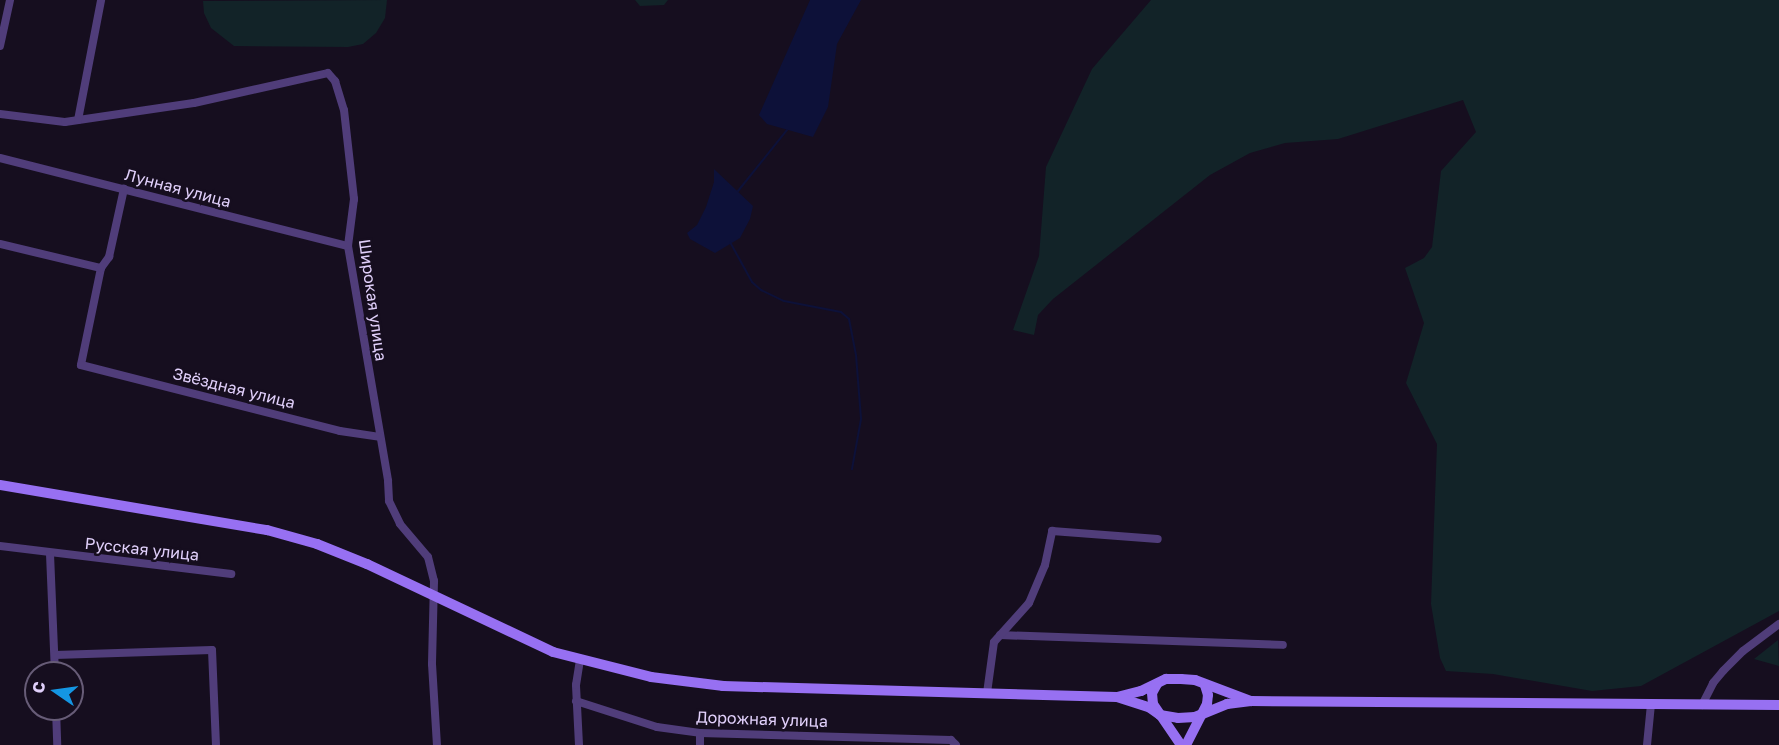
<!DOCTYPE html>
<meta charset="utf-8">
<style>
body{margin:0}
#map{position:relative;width:1779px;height:745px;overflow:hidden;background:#160e1f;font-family:"Golos Text",sans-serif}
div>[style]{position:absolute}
.green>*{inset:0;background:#122328}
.water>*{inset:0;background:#0d1139}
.stream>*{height:2px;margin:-1px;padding:0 1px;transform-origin:1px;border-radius:1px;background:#0d1139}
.street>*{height:8px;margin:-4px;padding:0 4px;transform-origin:4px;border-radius:4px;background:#503d7a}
.secondary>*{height:10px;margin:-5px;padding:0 5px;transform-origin:5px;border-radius:5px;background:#9770f2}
span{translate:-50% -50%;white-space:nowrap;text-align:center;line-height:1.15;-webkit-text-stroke:5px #160e1f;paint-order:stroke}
.street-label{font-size:16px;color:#e1d0fb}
.north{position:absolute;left:24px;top:661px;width:60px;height:60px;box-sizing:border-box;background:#160e1f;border:2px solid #675c77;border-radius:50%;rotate:283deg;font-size:16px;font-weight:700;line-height:24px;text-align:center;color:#e1d0fb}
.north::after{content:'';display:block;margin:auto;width:21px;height:27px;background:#1496e3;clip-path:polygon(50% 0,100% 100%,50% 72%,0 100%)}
</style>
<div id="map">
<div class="green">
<div style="clip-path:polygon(387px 0,385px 18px,376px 33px,363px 44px,348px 47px,234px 46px,211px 28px,204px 13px,203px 1px)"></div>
<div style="clip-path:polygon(635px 0,668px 0,664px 5px,640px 6px)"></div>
<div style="clip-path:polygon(1151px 0,1779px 0,1779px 611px,1641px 686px,1592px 691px,1493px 674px,1446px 671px,1440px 658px,1431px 604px,1437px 444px,1406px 383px,1424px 323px,1405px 268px,1424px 258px,1432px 247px,1441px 171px,1476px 132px,1463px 100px,1338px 139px,1285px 143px,1250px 153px,1210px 175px,1053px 299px,1038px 315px,1034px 335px,1013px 330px,1039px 256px,1046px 167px,1092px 69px)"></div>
<div style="clip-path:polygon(1778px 640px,1779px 666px,1754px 659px)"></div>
</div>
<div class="water">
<div style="clip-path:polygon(810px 0,861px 0,837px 44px,828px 107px,813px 137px,767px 124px,759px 115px)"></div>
<div style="clip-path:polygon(714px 169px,753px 206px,750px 219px,740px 238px,715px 253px,690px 239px,687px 233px,697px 225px,706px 207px,714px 182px)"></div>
</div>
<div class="stream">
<div style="left:738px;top:191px;width:78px;rotate:-51.2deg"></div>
<div style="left:730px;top:242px;width:46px;rotate:61.2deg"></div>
<div style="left:752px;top:282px;width:12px;rotate:42deg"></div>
<div style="left:761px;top:290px;width:25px;rotate:26deg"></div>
<div style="left:784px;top:301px;width:58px;rotate:10.9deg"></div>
<div style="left:841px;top:312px;width:11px;rotate:41deg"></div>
<div style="left:849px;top:319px;width:37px;rotate:79deg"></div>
<div style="left:856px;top:355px;width:64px;rotate:85.5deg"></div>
<div style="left:861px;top:419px;width:51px;rotate:100.2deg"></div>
</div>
<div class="street">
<div style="left:0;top:46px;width:47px;rotate:-77.7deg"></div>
<div style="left:0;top:114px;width:65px;rotate:7deg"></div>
<div style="left:65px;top:122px;width:130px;rotate:-8.4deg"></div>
<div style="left:194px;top:103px;width:137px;rotate:-12.6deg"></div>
<div style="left:328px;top:73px;width:11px;rotate:49deg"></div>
<div style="left:335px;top:81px;width:30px;rotate:73deg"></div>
<div style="left:344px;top:110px;width:90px;rotate:83.6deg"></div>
<div style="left:354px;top:199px;width:47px;rotate:97.3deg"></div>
<div style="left:348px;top:246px;width:238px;rotate:80.3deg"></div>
<div style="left:388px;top:481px;width:20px;rotate:87deg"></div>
<div style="left:389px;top:501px;width:25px;rotate:64deg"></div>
<div style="left:400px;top:524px;width:43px;rotate:49.7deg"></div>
<div style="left:428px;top:557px;width:25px;rotate:76deg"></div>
<div style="left:434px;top:581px;width:83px;rotate:91.4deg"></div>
<div style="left:432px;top:664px;width:81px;rotate:86.5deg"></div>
<div style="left:78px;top:120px;width:122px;rotate:-79.1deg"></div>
<div style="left:0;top:158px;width:359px;rotate:14.2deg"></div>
<div style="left:0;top:244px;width:104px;rotate:13.4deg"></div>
<div style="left:101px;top:268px;width:99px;rotate:101.7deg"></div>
<div style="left:81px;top:365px;width:267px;rotate:14.3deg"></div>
<div style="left:340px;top:431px;width:40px;rotate:8.5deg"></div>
<div style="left:101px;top:268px;width:14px;rotate:-54deg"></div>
<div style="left:109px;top:257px;width:70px;rotate:-77.6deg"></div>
<div style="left:0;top:546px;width:233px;rotate:6.9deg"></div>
<div style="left:50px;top:554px;width:119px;rotate:87.6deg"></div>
<div style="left:1000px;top:635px;width:283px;rotate:2deg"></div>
<div style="left:55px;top:655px;width:157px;rotate:-1.8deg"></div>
<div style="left:212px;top:650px;width:95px;rotate:87.6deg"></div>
<div style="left:987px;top:693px;width:51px;rotate:-82.2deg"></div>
<div style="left:994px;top:642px;width:52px;rotate:-48.1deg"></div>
<div style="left:1029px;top:603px;width:41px;rotate:-67.2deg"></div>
<div style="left:1045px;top:565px;width:35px;rotate:-78deg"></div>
<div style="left:1052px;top:531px;width:106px;rotate:4.3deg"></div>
<div style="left:576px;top:701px;width:85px;rotate:17.8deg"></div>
<div style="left:657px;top:727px;width:43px;rotate:7.9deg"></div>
<div style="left:700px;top:733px;width:251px;rotate:1.6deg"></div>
<div style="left:951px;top:740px;width:7px;rotate:45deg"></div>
<div style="left:1702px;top:705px;width:25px;rotate:-63deg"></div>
<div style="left:1713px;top:683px;width:16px;rotate:-50deg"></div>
<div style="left:1723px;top:671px;width:28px;rotate:-45deg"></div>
<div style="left:1743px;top:651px;width:45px;rotate:-36.9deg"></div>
<div style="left:56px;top:709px;width:36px;rotate:88deg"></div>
<div style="left:579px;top:745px;width:60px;rotate:-92.9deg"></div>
<div style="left:576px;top:685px;width:24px;rotate:-81deg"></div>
<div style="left:700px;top:745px;width:12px;rotate:-90deg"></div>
<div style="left:1647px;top:745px;width:41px;rotate:-84.4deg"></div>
</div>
<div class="secondary">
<div style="left:0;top:485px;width:271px;rotate:9.6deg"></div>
<div style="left:267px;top:530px;width:52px;rotate:15.6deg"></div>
<div style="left:317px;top:544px;width:54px;rotate:21.8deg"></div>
<div style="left:367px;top:564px;width:206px;rotate:25.3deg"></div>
<div style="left:553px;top:652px;width:101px;rotate:14.3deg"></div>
<div style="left:651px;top:677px;width:73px;rotate:7.1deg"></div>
<div style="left:723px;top:686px;width:394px;rotate:1.6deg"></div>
<div style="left:1117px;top:697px;width:25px;rotate:-14deg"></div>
<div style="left:1141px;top:691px;width:28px;rotate:-26deg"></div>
<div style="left:1166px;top:679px;width:15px"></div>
<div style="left:1181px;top:679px;width:14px;rotate:4deg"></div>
<div style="left:1195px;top:680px;width:60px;rotate:20.6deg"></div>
<div style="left:1157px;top:684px;width:10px;rotate:119deg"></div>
<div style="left:1152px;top:693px;width:11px;rotate:85deg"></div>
<div style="left:1153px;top:704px;width:50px;rotate:55.7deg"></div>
<div style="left:1117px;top:697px;width:35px;rotate:18deg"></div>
<div style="left:1150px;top:708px;width:12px;rotate:35deg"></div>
<div style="left:1160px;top:715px;width:18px;rotate:9deg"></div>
<div style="left:1178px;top:718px;width:17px;rotate:-3deg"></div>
<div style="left:1195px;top:717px;width:35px;rotate:-22deg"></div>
<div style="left:1227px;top:704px;width:24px;rotate:-7deg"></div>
<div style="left:1251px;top:701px;width:528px;rotate:0.43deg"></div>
<div style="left:1186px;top:745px;width:46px;rotate:-62.9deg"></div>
<div style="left:1207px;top:704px;width:9px;rotate:-84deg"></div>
<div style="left:1208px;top:695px;width:10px;rotate:-107deg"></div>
</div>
<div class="street-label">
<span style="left:178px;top:188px;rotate:15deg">Лунная улица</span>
<span style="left:373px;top:300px;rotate:82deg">Широкая улица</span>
<span style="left:234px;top:388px;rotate:14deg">Звёздная улица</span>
<span style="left:142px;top:549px;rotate:6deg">Русская улица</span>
<span style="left:762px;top:719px;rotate:2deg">Дорожная улица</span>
</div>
<div class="north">С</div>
</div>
